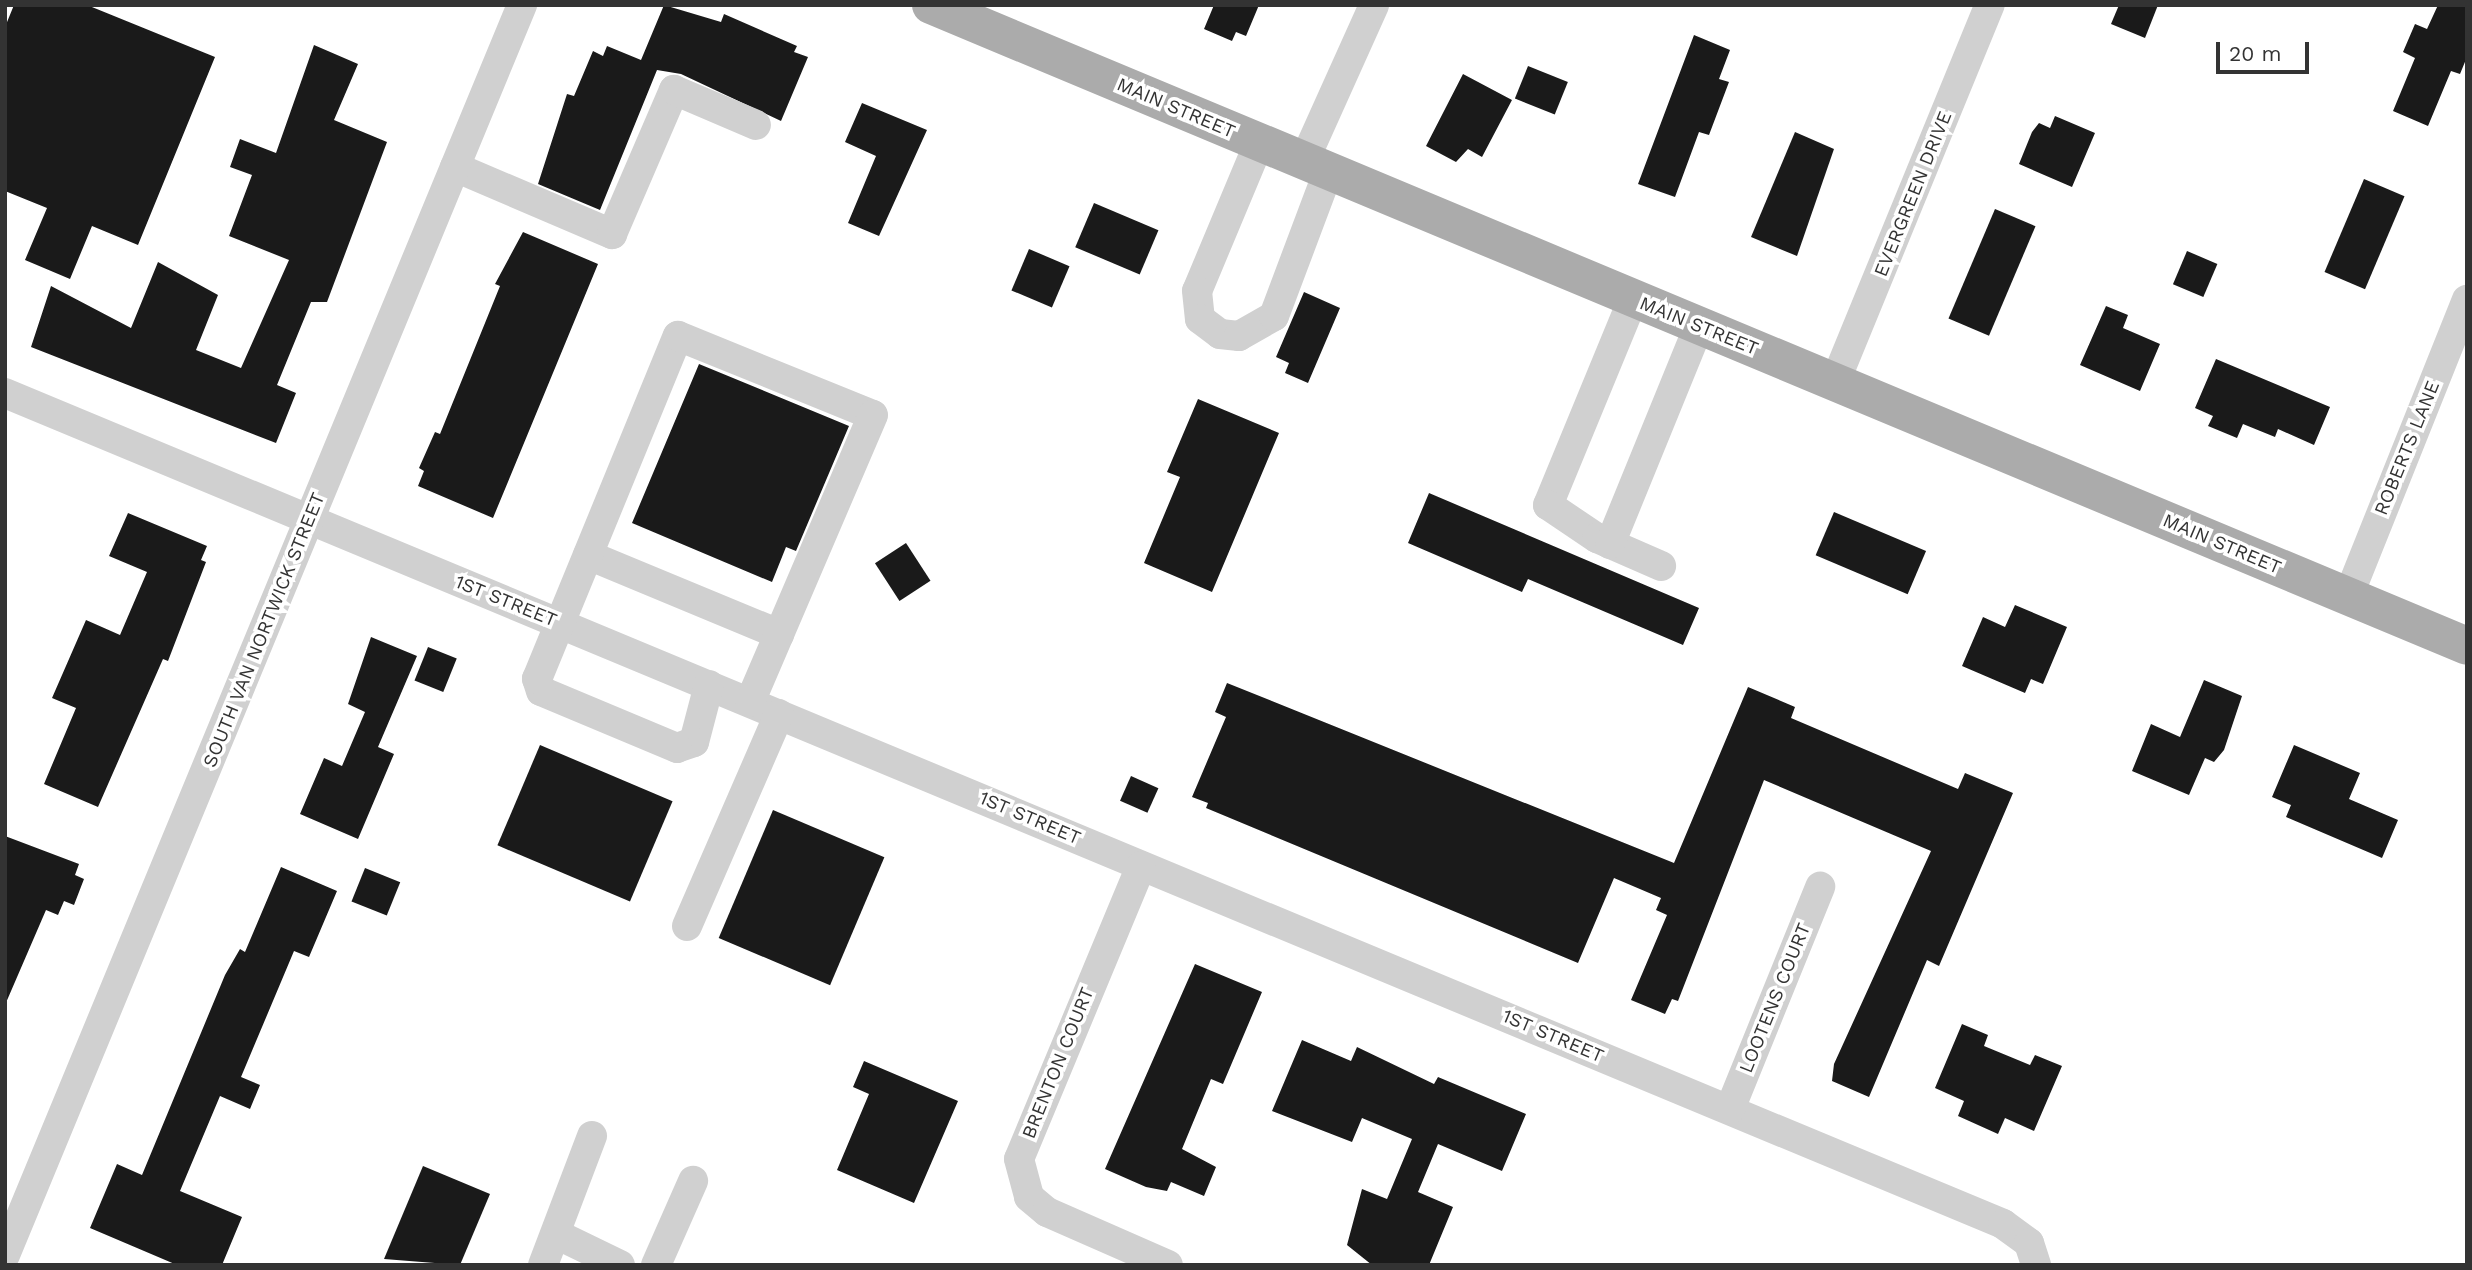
<!DOCTYPE html>
<style>
body{margin:0}
#map{position:relative;width:2472px;height:1270px;overflow:hidden;background:#fff;font-family:"Work Sans",sans-serif}
div>[style]{position:absolute}
.building>*{inset:0;background:#1a1a1a;transform-origin:0 0}
.minor>*{height:30px;margin:-15px;padding:0 15px;transform-origin:15px;border-radius:15px;background:#d0d0d0}
.major>*{height:38px;margin:-19px;padding:0 19px;transform-origin:19px;border-radius:19px;background:#ababab}
span{translate:-50% -50%;white-space:nowrap;text-align:center;line-height:1.15;-webkit-text-stroke:7px #fff;paint-order:stroke}
.street-label{font-size:19px;color:#333}
.frame{position:absolute;inset:0;border:7px solid #333;pointer-events:none}
.scale{position:absolute;left:2216px;top:42px;width:93px;height:32px;box-sizing:border-box;border:4px solid #333;border-top:0;padding-left:9px;font-size:21px;line-height:24px;white-space:nowrap;color:#333;-webkit-text-stroke:5px #fff;paint-order:stroke}
</style>
<div id="map">
<div class="building">
<div style="clip-path:polygon(14px 5px,87px 5px,215px 57px,138px 245px,92px 226px,70px 279px,25px 260px,47px 208px,5px 191px,5px 27px)"></div>
<div style="clip-path:polygon(664px 5px,721px 22px,724px 14px,797px 46px,794px 52px,808px 57px,781px 121px,681px 74px,657px 70px,600px 210px,538px 184px,567px 94px,574px 96px,593px 51px,603px 56px,607px 46px,641px 60px)"></div>
<div style="clip-path:polygon(1214px 5px,1259px 5px,1246px 36px,1236px 32px,1232px 41px,1204px 29px)"></div>
<div style="clip-path:polygon(2119px 5px,2158px 5px,2145px 38px,2111px 24px)"></div>
<div style="clip-path:polygon(2438px 5px,2467px 5px,2467px 57px,2460px 74px,2451px 71px,2428px 126px,2393px 111px,2415px 58px,2403px 52px,2415px 24px,2427px 29px)"></div>
<div style="clip-path:polygon(1694px 35px,1730px 50px,1719px 79px,1729px 82px,1709px 135px,1699px 132px,1675px 197px,1638px 184px)"></div>
<div style="clip-path:polygon(314px 45px,358px 64px,334px 120px,387px 142px,327px 302px,311px 302px,277px 385px,296px 393px,276px 443px,31px 347px,51px 286px,131px 328px,158px 262px,218px 295px,196px 350px,241px 368px,289px 260px,229px 236px,252px 175px,230px 167px,240px 139px,276px 153px)"></div>
<div style="left:1528px;top:66px;width:43px;height:35px;rotate:22deg"></div>
<div style="clip-path:polygon(1463px 74px,1512px 100px,1482px 157px,1468px 149px,1456px 162px,1426px 146px)"></div>
<div style="clip-path:polygon(862px 103px,927px 130px,879px 236px,848px 223px,876px 156px,845px 142px)"></div>
<div style="clip-path:polygon(2055px 116px,2095px 133px,2072px 187px,2019px 164px,2032px 132px,2039px 123px,2050px 128px)"></div>
<div style="clip-path:polygon(1795px 132px,1834px 149px,1797px 256px,1751px 237px)"></div>
<div style="left:2364px;top:179px;width:44px;height:101px;rotate:23deg"></div>
<div style="left:1094px;top:203px;width:70px;height:48px;rotate:23deg"></div>
<div style="left:1995px;top:209px;width:44px;height:119px;rotate:23deg"></div>
<div style="clip-path:polygon(523px 232px,598px 264px,493px 518px,418px 486px,424px 471px,419px 468px,435px 432px,440px 434px,500px 286px,495px 284px)"></div>
<div style="left:1029px;top:249px;width:44px;height:45px;rotate:23deg"></div>
<div style="left:2187px;top:251px;width:33px;height:36px;rotate:23deg"></div>
<div style="clip-path:polygon(1304px 292px,1340px 308px,1308px 383px,1285px 373px,1289px 363px,1276px 357px)"></div>
<div style="clip-path:polygon(2106px 306px,2128px 315px,2123px 328px,2160px 344px,2140px 391px,2080px 365px)"></div>
<div style="clip-path:polygon(2216px 359px,2330px 407px,2314px 445px,2278px 429px,2275px 437px,2243px 424px,2237px 438px,2208px 426px,2213px 416px,2195px 408px)"></div>
<div style="clip-path:polygon(699px 364px,849px 426px,796px 551px,786px 547px,772px 582px,632px 523px)"></div>
<div style="clip-path:polygon(1198px 399px,1279px 433px,1212px 592px,1144px 563px,1180px 477px,1167px 472px)"></div>
<div style="clip-path:polygon(1429px 493px,1699px 608px,1683px 645px,1528px 579px,1522px 592px,1408px 543px)"></div>
<div style="left:1834px;top:512px;width:100px;height:47px;rotate:23deg"></div>
<div style="clip-path:polygon(128px 513px,207px 546px,201px 560px,206px 562px,168px 661px,163px 659px,98px 807px,44px 784px,76px 708px,52px 698px,86px 620px,120px 635px,147px 572px,109px 556px)"></div>
<div style="left:906px;top:543px;width:45px;height:37px;rotate:57deg"></div>
<div style="clip-path:polygon(2015px 605px,2067px 627px,2043px 684px,2031px 679px,2025px 693px,1962px 666px,1983px 617px,2005px 627px)"></div>
<div style="clip-path:polygon(371px 637px,417px 656px,378px 747px,394px 754px,358px 839px,300px 814px,324px 758px,342px 766px,365px 712px,348px 704px)"></div>
<div style="left:428px;top:647px;width:31px;height:36px;rotate:22deg"></div>
<div style="clip-path:polygon(2204px 680px,2242px 696px,2224px 750px,2214px 762px,2205px 758px,2189px 795px,2132px 771px,2151px 724px,2180px 737px)"></div>
<div style="clip-path:polygon(1227px 683px,1674px 863px,1748px 687px,1795px 707px,1791px 718px,1958px 789px,1965px 773px,2013px 793px,1939px 966px,1927px 960px,1869px 1097px,1832px 1081px,1834px 1064px,1931px 851px,1764px 780px,1678px 1001px,1672px 999px,1665px 1014px,1631px 1000px,1667px 915px,1656px 910px,1661px 898px,1614px 878px,1578px 963px,1206px 808px,1208px 803px,1192px 797px,1226px 717px,1215px 712px)"></div>
<div style="left:540px;top:745px;width:144px;height:109px;rotate:23deg"></div>
<div style="clip-path:polygon(2294px 745px,2360px 773px,2349px 799px,2398px 820px,2382px 858px,2286px 817px,2291px 805px,2272px 797px)"></div>
<div style="left:1131px;top:776px;width:30px;height:27px;rotate:24deg"></div>
<div style="left:773px;top:810px;width:121px;height:139px;rotate:23deg"></div>
<div style="clip-path:polygon(5px 836px,79px 864px,75px 875px,84px 879px,74px 905px,64px 901px,58px 915px,46px 910px,5px 1005px)"></div>
<div style="clip-path:polygon(281px 867px,337px 891px,309px 957px,294px 951px,241px 1077px,260px 1085px,250px 1109px,220px 1096px,180px 1191px,242px 1217px,222px 1265px,177px 1265px,90px 1228px,117px 1164px,142px 1175px,225px 975px,240px 949px,245px 952px)"></div>
<div style="left:365px;top:868px;width:38px;height:36px;rotate:22deg"></div>
<div style="clip-path:polygon(1195px 964px,1262px 992px,1223px 1084px,1211px 1079px,1182px 1149px,1216px 1167px,1204px 1196px,1171px 1182px,1167px 1191px,1146px 1187px,1105px 1169px)"></div>
<div style="clip-path:polygon(1962px 1024px,1988px 1035px,1984px 1046px,2030px 1065px,2035px 1055px,2062px 1066px,2034px 1131px,2005px 1118px,1998px 1134px,1958px 1116px,1964px 1101px,1935px 1088px)"></div>
<div style="clip-path:polygon(1302px 1040px,1351px 1061px,1357px 1047px,1434px 1084px,1438px 1077px,1526px 1114px,1502px 1171px,1438px 1144px,1418px 1192px,1453px 1207px,1429px 1265px,1372px 1265px,1347px 1245px,1362px 1189px,1387px 1199px,1412px 1139px,1362px 1118px,1352px 1142px,1272px 1111px)"></div>
<div style="clip-path:polygon(864px 1061px,958px 1101px,914px 1203px,837px 1170px,869px 1094px,853px 1087px)"></div>
<div style="clip-path:polygon(423px 1166px,490px 1194px,460px 1265px,384px 1259px)"></div>
</div>
<div class="minor">
<div style="left:1259px;top:143px;width:160px;rotate:112.7deg"></div>
<div style="left:1197px;top:291px;width:28px;rotate:84deg"></div>
<div style="left:1200px;top:319px;width:25px;rotate:37deg"></div>
<div style="left:1220px;top:334px;width:19px;rotate:6deg"></div>
<div style="left:1239px;top:336px;width:40px;rotate:-29.7deg"></div>
<div style="left:1274px;top:316px;width:154px;rotate:-69.4deg"></div>
<div style="left:1304px;top:161px;width:171px;rotate:-65.8deg"></div>
<div style="left:455px;top:167px;width:171px;rotate:23.1deg"></div>
<div style="left:612px;top:234px;width:157px;rotate:-66.7deg"></div>
<div style="left:674px;top:90px;width:89px;rotate:23.1deg"></div>
<div style="left:1633px;top:299px;width:223px;rotate:112.4deg"></div>
<div style="left:1548px;top:505px;width:59px;rotate:34deg"></div>
<div style="left:1597px;top:538px;width:70px;rotate:23.6deg"></div>
<div style="left:1835px;top:382px;width:408px;rotate:-67.7deg"></div>
<div style="left:5px;top:393px;width:2164px;rotate:22.58deg"></div>
<div style="left:2003px;top:1224px;width:32px;rotate:36deg"></div>
<div style="left:2029px;top:1243px;width:23px;rotate:72deg"></div>
<div style="left:1610px;top:544px;width:235px;rotate:-67.8deg"></div>
<div style="left:588px;top:555px;width:207px;rotate:22.5deg"></div>
<div style="left:2348px;top:597px;width:320px;rotate:-68.2deg"></div>
<div style="left:709px;top:685px;width:59px;rotate:104.7deg"></div>
<div style="left:694px;top:742px;width:18px;rotate:161deg"></div>
<div style="left:677px;top:748px;width:147px;rotate:-157.3deg"></div>
<div style="left:541px;top:691px;width:13px;rotate:-108deg"></div>
<div style="left:537px;top:679px;width:371px;rotate:-67.7deg"></div>
<div style="left:678px;top:336px;width:210px;rotate:22.1deg"></div>
<div style="left:873px;top:415px;width:312px;rotate:113.2deg"></div>
<div style="left:1141px;top:866px;width:317px;rotate:112.6deg"></div>
<div style="left:1019px;top:1159px;width:39px;rotate:75deg"></div>
<div style="left:1029px;top:1197px;width:23px;rotate:40deg"></div>
<div style="left:1047px;top:1212px;width:132px;rotate:23.7deg"></div>
<div style="left:687px;top:926px;width:231px;rotate:-66.5deg"></div>
<div style="left:1730px;top:1109px;width:240px;rotate:-67.9deg"></div>
<div style="left:556px;top:1234px;width:71px;rotate:25.8deg"></div>
<div style="left:5px;top:1255px;width:1353px;rotate:-67.53deg"></div>
<div style="left:543px;top:1265px;width:138px;rotate:-69.2deg"></div>
<div style="left:656px;top:1265px;width:92px;rotate:-66.2deg"></div>
</div>
<div class="major">
<div style="left:931px;top:5px;width:1664px;rotate:22.65deg"></div>
</div>
<div class="street-label">
<span style="left:1176px;top:108px;rotate:23deg">MAIN STREET</span>
<span style="left:1913px;top:194px;rotate:-68deg">EVERGREEN DRIVE</span>
<span style="left:1699px;top:326px;rotate:22deg">MAIN STREET</span>
<span style="left:2407px;top:448px;rotate:-68deg">ROBERTS LANE</span>
<span style="left:2222px;top:544px;rotate:23deg">MAIN STREET</span>
<span style="left:506px;top:601px;rotate:22deg">1ST STREET</span>
<span style="left:264px;top:630px;rotate:-68deg">SOUTH VAN NORTWICK STREET</span>
<span style="left:1030px;top:818px;rotate:23deg">1ST STREET</span>
<span style="left:1775px;top:998px;rotate:-68deg">LOOTENS COURT</span>
<span style="left:1553px;top:1036px;rotate:23deg">1ST STREET</span>
<span style="left:1058px;top:1063px;rotate:-68deg">BRENTON COURT</span>
</div>
<div class="frame"></div>
<div class="scale">20 m</div>
</div>
